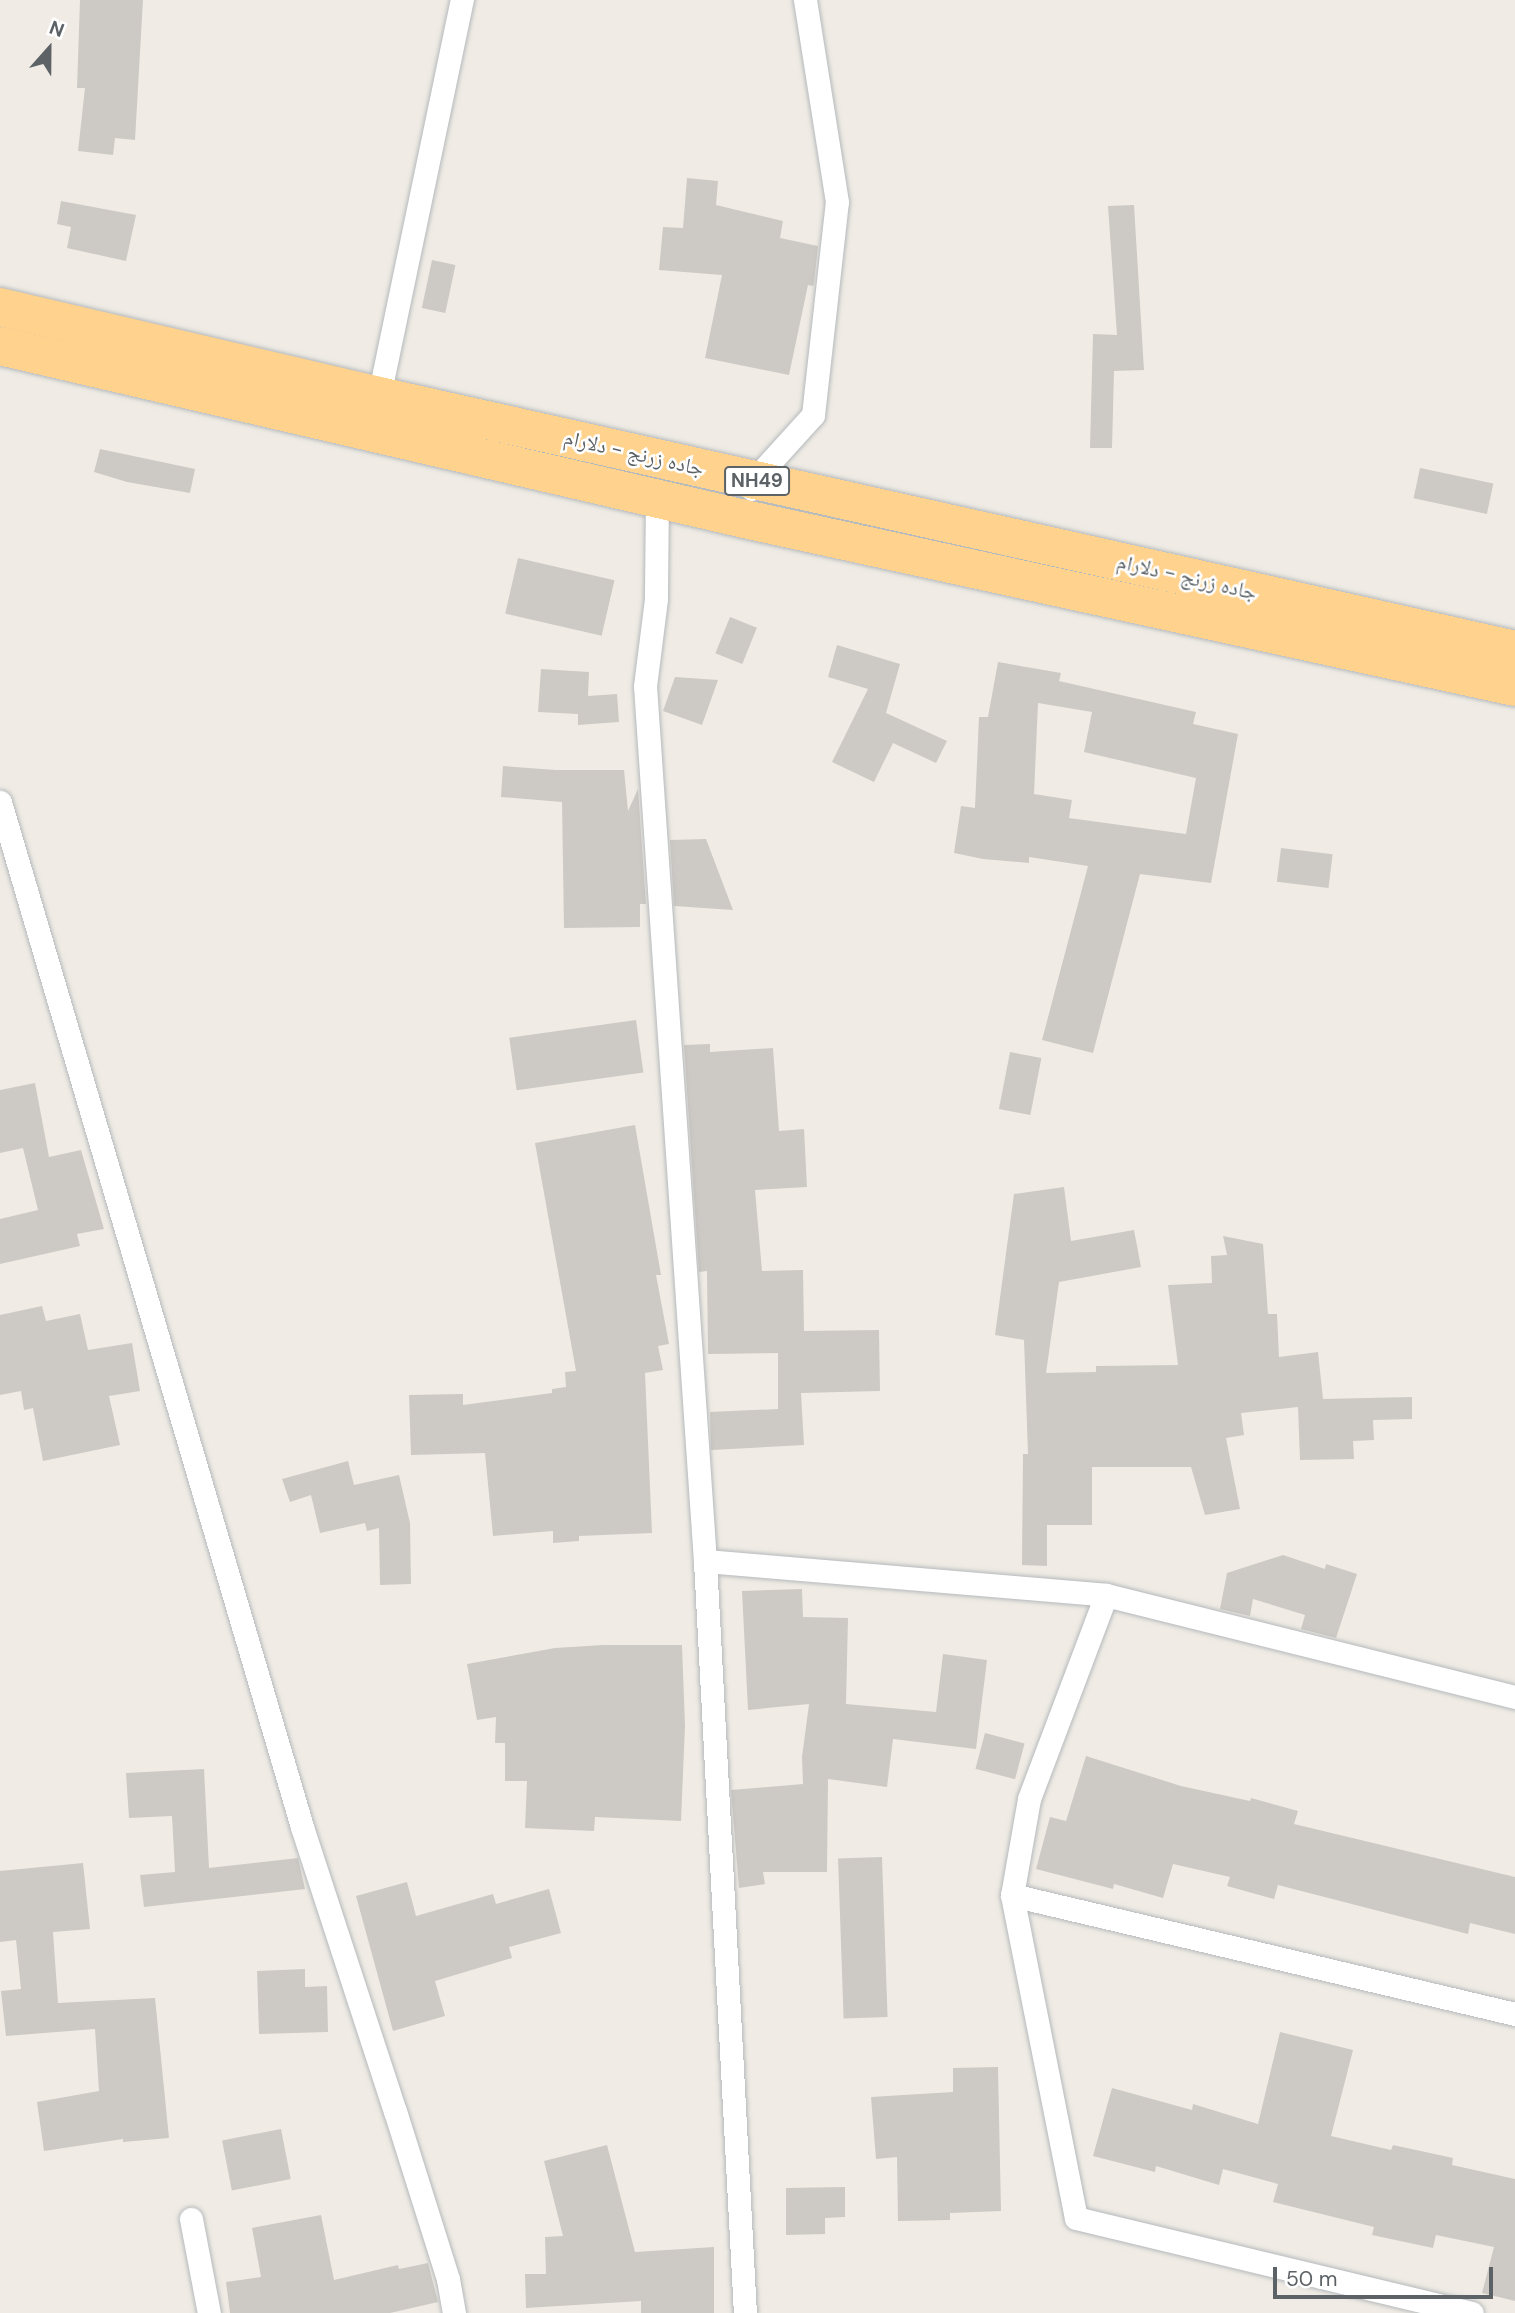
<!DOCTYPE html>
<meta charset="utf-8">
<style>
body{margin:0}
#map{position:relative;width:1515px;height:2313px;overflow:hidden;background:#f0ece5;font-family:"DM Sans","Noto Naskh Arabic",sans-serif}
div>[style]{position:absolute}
.building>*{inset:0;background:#cdc9c4;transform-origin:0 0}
.roads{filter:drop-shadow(0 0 2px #b5b9bc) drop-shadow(0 0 2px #b5b9bc)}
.street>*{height:23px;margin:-11.5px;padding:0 11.5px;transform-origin:11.5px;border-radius:11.5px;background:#fff}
.highway>*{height:38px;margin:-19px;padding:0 19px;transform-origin:19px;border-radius:19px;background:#ffd28d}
span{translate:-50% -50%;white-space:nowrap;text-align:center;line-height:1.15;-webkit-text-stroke:5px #fff;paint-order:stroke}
.shield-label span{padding:2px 5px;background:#fff;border:2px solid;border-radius:5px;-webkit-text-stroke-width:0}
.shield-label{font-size:19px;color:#5c6266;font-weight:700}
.street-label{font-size:21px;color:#5c6266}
.north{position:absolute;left:14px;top:14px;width:70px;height:70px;-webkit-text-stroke:5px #fff;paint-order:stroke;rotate:21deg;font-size:19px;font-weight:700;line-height:28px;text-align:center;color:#5c6266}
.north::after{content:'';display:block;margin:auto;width:24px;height:32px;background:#5c6266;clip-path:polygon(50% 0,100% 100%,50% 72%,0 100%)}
.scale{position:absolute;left:1273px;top:2267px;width:220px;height:32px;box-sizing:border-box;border:4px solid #5c6266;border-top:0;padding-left:9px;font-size:21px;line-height:24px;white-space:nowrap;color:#5c6266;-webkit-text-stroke:5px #fff;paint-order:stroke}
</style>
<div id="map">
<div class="building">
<div style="clip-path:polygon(80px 0,143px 0,135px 140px,115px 138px,113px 155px,78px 151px,85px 88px,77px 88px)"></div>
<div style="clip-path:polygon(687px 178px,718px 181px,716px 205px,783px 221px,780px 238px,818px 246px,814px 283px,813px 286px,808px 285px,789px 375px,705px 358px,722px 275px,659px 270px,663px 227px,683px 228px)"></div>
<div style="clip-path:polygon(61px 201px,136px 215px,126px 261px,67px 248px,71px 227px,57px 224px)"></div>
<div style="clip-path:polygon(1134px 205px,1144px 370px,1114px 371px,1112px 448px,1090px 448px,1093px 334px,1117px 335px,1108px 206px)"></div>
<div style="left:432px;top:260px;width:24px;height:49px;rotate:12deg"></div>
<div style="clip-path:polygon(100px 449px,195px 469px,190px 493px,127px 482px,94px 472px)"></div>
<div style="left:1420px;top:468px;width:75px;height:31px;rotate:12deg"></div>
<div style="left:518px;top:558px;width:99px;height:57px;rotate:13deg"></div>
<div style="left:730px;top:617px;width:29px;height:39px;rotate:22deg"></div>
<div style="clip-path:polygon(837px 645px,900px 664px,886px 713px,947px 741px,936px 763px,893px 743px,874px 782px,832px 762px,868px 689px,828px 677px)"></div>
<div style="clip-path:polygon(evenodd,998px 662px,1061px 673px,1059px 681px,1196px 712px,1193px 724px,1238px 734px,1211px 883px,1140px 874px,1093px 1053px,1042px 1040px,1088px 866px,1029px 857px,1029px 863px,983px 859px,954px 853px,961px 806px,975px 808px,979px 717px,988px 717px,998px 662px,1038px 703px,1092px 712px,1084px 752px,1196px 778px,1186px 834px,1069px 818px,1072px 800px,1034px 794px,1038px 703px)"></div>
<div style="clip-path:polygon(541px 669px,589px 672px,588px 696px,617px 694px,619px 722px,578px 725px,578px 714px,538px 712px)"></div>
<div style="clip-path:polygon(675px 677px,718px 680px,702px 725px,663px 711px)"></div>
<div style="clip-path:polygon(503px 766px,556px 770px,624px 770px,628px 811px,638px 789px,646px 904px,640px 904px,640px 927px,564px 928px,562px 802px,501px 797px)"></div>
<div style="clip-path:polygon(706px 839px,733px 910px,674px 906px,670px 840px)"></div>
<div style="left:1281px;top:848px;width:52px;height:34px;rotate:7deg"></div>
<div style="left:636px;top:1020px;width:53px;height:128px;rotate:82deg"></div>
<div style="clip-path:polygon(710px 1044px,710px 1052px,773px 1048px,779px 1131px,804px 1129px,807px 1187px,755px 1190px,762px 1271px,803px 1270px,804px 1331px,879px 1330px,880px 1391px,801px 1393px,804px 1445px,711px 1450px,710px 1412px,778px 1409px,778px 1353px,708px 1354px,707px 1271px,699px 1272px,684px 1045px)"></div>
<div style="left:1010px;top:1052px;width:32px;height:58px;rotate:11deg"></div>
<div style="clip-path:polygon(35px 1083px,49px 1157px,81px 1150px,104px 1229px,77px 1234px,80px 1246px,0 1264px,0 1219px,38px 1210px,23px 1148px,0 1153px,0 1090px)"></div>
<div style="clip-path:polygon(635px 1125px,661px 1275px,656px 1275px,669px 1344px,658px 1346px,663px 1370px,645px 1373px,652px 1533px,579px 1536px,579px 1541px,553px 1543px,553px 1531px,493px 1536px,485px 1453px,411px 1455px,409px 1395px,463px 1394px,463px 1405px,552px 1393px,552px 1389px,566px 1387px,565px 1372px,576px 1371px,535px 1143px)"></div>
<div style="clip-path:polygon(1064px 1187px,1071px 1241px,1134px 1230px,1141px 1267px,1059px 1282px,1046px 1373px,1096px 1372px,1096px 1366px,1178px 1365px,1168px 1285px,1212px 1283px,1211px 1256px,1227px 1255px,1223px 1236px,1263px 1244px,1268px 1314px,1277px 1314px,1279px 1357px,1318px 1352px,1323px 1399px,1412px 1397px,1412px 1419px,1373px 1420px,1374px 1440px,1353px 1441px,1354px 1459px,1300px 1460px,1298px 1407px,1241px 1413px,1244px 1435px,1226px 1438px,1240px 1509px,1205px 1515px,1191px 1467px,1092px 1467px,1092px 1525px,1047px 1525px,1047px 1566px,1022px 1565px,1023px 1454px,1028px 1454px,1024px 1340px,995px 1335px,1014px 1194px)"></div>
<div style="clip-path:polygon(42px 1306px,46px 1321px,80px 1314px,88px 1350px,132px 1343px,140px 1391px,109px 1396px,120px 1445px,43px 1461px,33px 1408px,24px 1410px,21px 1391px,0 1395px,0 1315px)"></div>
<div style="clip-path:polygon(348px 1461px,354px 1485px,399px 1475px,410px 1523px,411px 1584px,380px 1585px,379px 1528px,367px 1531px,365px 1523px,320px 1533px,311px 1495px,290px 1502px,282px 1479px)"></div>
<div style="clip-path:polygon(1283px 1555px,1325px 1569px,1326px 1564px,1357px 1574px,1336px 1638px,1301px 1629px,1305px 1615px,1253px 1599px,1250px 1616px,1220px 1609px,1227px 1573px)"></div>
<div style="clip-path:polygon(802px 1589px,803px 1617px,848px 1618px,846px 1704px,936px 1712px,943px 1654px,987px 1660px,976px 1749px,893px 1739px,887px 1787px,828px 1779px,827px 1872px,763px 1872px,765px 1884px,739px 1888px,731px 1790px,803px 1784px,802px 1757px,809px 1704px,748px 1710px,742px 1591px)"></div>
<div style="clip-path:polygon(603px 1645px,682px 1645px,685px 1726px,681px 1821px,595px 1817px,594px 1831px,525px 1828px,527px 1781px,505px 1781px,505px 1743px,495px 1743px,496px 1717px,477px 1720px,467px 1664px,555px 1648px)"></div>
<div style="left:985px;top:1733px;width:41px;height:37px;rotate:15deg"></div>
<div style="clip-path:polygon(1086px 1756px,1181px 1786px,1250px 1801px,1251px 1798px,1298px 1811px,1294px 1824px,1515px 1877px,1515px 1934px,1470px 1923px,1468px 1934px,1278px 1885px,1274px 1899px,1227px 1886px,1230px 1877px,1173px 1864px,1163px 1898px,1114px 1884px,1113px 1889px,1036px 1869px,1050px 1817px,1066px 1821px)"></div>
<div style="clip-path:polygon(204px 1769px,209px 1868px,298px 1858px,305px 1889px,144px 1907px,140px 1875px,175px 1872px,172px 1816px,129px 1818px,126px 1773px)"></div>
<div style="left:882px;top:1857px;width:160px;height:44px;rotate:88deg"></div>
<div style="clip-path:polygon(83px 1863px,90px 1929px,53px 1932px,58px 2003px,155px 1998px,169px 2138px,123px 2142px,123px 2139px,44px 2151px,37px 2102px,99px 2091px,95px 2029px,6px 2036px,1px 1991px,21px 1989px,16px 1940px,0 1942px,0 1871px)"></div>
<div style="clip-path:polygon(407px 1882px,416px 1916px,493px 1894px,496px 1904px,549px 1889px,561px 1933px,509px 1947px,512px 1958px,435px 1981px,445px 2016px,393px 2031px,356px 1896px)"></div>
<div style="clip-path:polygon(305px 1969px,305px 1987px,327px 1986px,328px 2032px,259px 2034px,257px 1971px)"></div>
<div style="clip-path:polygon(1280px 2032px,1353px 2050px,1331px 2136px,1391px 2150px,1393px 2145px,1453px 2158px,1452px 2165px,1515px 2179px,1515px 2301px,1482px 2293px,1494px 2247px,1436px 2235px,1433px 2248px,1372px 2235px,1374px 2227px,1273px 2202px,1278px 2184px,1223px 2169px,1219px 2185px,1156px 2166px,1155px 2172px,1093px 2156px,1112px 2088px,1192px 2110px,1193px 2104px,1258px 2124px)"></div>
<div style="clip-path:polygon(998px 2067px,1001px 2211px,950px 2213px,950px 2220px,898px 2221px,897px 2157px,876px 2159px,871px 2097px,953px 2092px,953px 2068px)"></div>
<div style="left:281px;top:2129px;width:51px;height:60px;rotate:79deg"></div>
<div style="clip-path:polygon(607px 2145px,635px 2252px,714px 2247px,714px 2313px,641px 2313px,641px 2301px,526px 2308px,525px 2274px,546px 2274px,545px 2237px,563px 2236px,544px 2161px)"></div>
<div style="clip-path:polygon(845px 2187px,845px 2217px,825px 2218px,825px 2234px,786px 2235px,786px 2188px)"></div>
<div style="clip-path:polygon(321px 2215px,334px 2280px,398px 2265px,399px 2269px,428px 2263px,438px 2302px,390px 2313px,230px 2313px,226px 2282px,261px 2277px,252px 2228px)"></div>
</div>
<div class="roads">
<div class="street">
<div style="left:379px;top:396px;width:405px;rotate:-78.2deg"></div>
<div style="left:752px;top:489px;width:9px;rotate:-77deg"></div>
<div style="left:754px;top:480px;width:88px;rotate:-47.8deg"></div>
<div style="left:813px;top:415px;width:214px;rotate:-83.6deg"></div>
<div style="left:837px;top:202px;width:205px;rotate:-99deg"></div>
<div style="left:657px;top:496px;width:103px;rotate:90.6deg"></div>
<div style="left:656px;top:599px;width:88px;rotate:97.2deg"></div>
<div style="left:645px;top:686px;width:877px;rotate:86.08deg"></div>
<div style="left:705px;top:1561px;width:753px;rotate:86.96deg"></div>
<div style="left:0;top:802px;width:1069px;rotate:73.58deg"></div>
<div style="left:302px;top:1827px;width:299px;rotate:71.9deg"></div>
<div style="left:395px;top:2111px;width:176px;rotate:72.5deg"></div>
<div style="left:448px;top:2279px;width:35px;rotate:80deg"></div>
<div style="left:705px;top:1561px;width:402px;rotate:4.8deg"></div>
<div style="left:1106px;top:1595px;width:422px;rotate:14deg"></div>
<div style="left:1106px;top:1595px;width:218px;rotate:110.7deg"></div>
<div style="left:1029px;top:1799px;width:97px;rotate:100deg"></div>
<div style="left:1012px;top:1895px;width:329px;rotate:78.8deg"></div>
<div style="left:1076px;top:2218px;width:407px;rotate:13.5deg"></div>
<div style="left:1012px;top:1895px;width:517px;rotate:13.31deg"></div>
<div style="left:191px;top:2219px;width:96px;rotate:79.2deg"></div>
</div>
<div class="highway">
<div style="left:0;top:307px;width:389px;rotate:13.2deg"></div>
<div style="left:379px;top:396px;width:1164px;rotate:12.6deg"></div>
<div style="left:0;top:346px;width:769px;rotate:13.08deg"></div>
<div style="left:749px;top:520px;width:784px;rotate:12.3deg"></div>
</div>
</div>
<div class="shield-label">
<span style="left:757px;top:481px">NH49</span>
</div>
<div class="street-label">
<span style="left:634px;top:453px;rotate:13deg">جاده زرنج - دلارام</span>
<span style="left:1187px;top:577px;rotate:13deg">جاده زرنج - دلارام</span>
</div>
<div class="north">N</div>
<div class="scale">50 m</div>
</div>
